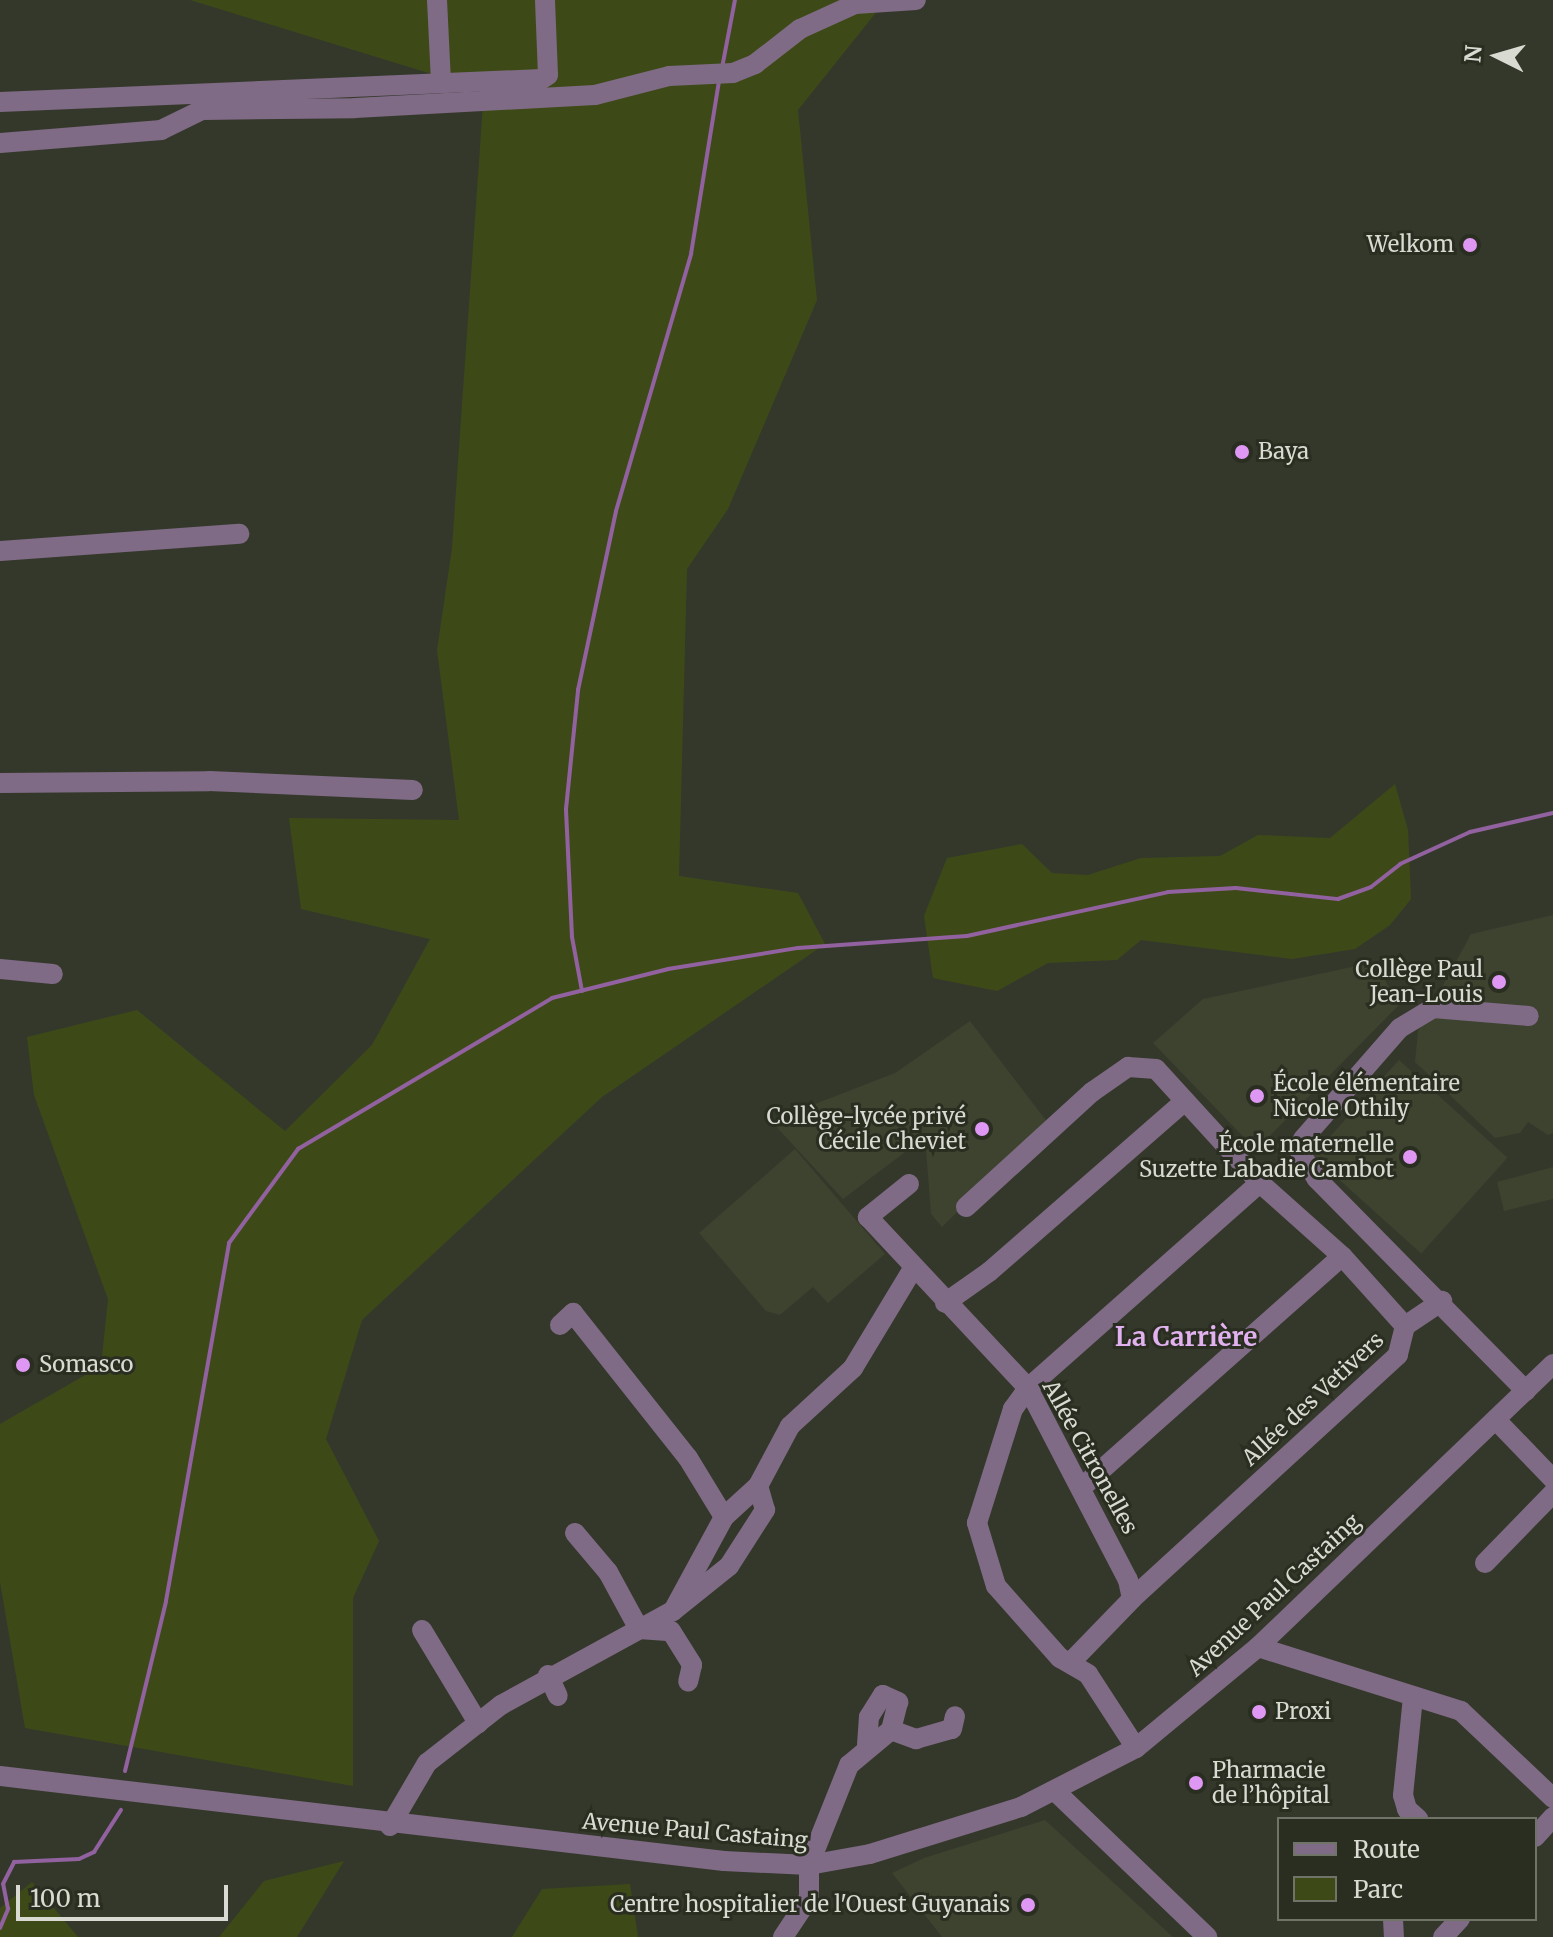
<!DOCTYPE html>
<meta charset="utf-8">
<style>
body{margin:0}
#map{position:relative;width:1553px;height:1937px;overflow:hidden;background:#34382b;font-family:Merriweather,serif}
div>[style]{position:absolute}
.built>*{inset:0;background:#3d432f;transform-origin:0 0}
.green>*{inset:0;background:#3d4a18}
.stream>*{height:4px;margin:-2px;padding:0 2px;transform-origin:2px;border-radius:2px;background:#9262a0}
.minor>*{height:20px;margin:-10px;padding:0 10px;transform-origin:10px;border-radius:10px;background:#806b86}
.dots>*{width:22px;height:22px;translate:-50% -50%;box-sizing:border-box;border:4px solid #2a2e21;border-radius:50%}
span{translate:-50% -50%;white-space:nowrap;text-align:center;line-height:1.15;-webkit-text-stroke:6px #2a2e21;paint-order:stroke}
.poi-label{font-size:22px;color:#d9dbd3}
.right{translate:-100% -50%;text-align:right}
.left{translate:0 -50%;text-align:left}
.street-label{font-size:22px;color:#d9dbd3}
.quarter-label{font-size:26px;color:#e2b2f0;font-weight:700}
.legend{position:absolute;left:1277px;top:1817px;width:260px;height:104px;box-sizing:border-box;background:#2a2e21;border:2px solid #707368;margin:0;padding:10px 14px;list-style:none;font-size:24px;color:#d9dbd3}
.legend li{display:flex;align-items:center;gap:16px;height:40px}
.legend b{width:40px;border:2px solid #707368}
.north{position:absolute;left:1457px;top:16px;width:80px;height:80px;-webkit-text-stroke:6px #2a2e21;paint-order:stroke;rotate:275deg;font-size:22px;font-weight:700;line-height:32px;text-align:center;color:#d9dbd3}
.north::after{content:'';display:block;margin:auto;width:28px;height:36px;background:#d9dbd3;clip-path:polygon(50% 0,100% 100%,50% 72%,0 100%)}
.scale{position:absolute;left:16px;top:1885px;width:212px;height:36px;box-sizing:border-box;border:4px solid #d9dbd3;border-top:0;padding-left:10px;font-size:24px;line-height:28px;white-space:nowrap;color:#d9dbd3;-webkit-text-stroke:6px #2a2e21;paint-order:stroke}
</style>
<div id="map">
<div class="built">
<div style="clip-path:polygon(1553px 915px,1553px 1133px,1548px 1135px,1528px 1122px,1520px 1133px,1495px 1138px,1415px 1062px,1418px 1031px,1471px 934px)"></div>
<div style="clip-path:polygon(1361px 965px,1380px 971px,1399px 1005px,1256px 1150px,1153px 1043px,1203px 999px)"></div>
<div style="clip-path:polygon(970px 1021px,1048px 1123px,942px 1227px,931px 1214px,925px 1137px,843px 1199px,771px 1121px,895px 1073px)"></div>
<div style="left:1399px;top:1060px;width:146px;height:129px;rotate:42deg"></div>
<div style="clip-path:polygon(795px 1149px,885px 1254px,828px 1303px,813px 1287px,780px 1315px,766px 1311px,699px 1233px)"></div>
<div style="clip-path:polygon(1553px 1167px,1553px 1199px,1504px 1211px,1497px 1182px)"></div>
<div style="clip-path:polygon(1045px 1820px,1173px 1937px,942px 1937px,892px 1873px,924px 1858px)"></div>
</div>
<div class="green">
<div style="clip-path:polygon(190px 0,886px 0,798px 110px,817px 300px,728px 509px,687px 569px,679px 876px,798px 893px,825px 944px,602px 1097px,362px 1320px,326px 1439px,379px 1541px,353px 1598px,353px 1786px,25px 1728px,0 1582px,0 1424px,101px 1366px,108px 1299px,34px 1095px,27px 1037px,137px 1010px,285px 1131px,372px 1045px,430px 939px,301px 909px,289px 818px,459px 820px,437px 650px,452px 548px,484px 90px)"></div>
<div style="clip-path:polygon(1395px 784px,1408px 830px,1411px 899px,1390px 925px,1355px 949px,1292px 959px,1141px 940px,1117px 960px,1048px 963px,997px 991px,933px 978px,924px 916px,947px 858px,1022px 844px,1052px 873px,1088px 875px,1141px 858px,1220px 856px,1258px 835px,1330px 838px)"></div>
<div style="clip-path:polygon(344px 1861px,297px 1937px,219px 1937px,264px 1881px)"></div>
<div style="clip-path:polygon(32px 1882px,78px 1937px,0 1937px,0 1908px)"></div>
<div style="clip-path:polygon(630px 1884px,638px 1937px,512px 1937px,542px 1889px)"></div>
</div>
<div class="stream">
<div style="left:722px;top:68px;width:69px;rotate:-79.2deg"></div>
<div style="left:582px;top:991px;width:55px;rotate:-100.5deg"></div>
<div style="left:572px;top:937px;width:128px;rotate:-92.7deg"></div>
<div style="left:566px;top:809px;width:120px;rotate:-84.2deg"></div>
<div style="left:578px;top:690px;width:183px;rotate:-78deg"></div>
<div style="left:616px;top:511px;width:268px;rotate:-73.7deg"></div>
<div style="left:691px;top:254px;width:175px;rotate:-80.8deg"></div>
<div style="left:125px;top:1771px;width:175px;rotate:-76.4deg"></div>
<div style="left:166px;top:1601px;width:364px;rotate:-80deg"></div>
<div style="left:229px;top:1243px;width:117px;rotate:-53.7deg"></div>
<div style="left:298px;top:1149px;width:295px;rotate:-30.7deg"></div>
<div style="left:552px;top:998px;width:120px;rotate:-14deg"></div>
<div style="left:668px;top:969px;width:132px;rotate:-9.2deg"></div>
<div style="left:798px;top:948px;width:169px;rotate:-4.1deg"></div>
<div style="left:967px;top:936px;width:206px;rotate:-12.3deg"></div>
<div style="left:1168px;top:892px;width:68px;rotate:-3.4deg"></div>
<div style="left:1236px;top:888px;width:103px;rotate:6.2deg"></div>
<div style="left:1338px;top:899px;width:35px;rotate:-20deg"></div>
<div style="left:1371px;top:887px;width:37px;rotate:-38deg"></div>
<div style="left:1400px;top:864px;width:77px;rotate:-24.6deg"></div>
<div style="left:1470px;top:832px;width:85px;rotate:-12.9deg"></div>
<div style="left:0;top:1928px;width:21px;rotate:-67deg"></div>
<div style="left:8px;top:1909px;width:25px;rotate:-101deg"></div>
<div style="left:3px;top:1884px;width:25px;rotate:-63deg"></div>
<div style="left:14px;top:1862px;width:65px;rotate:-2.6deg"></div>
<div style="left:79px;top:1859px;width:17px;rotate:-25deg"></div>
<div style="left:94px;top:1852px;width:50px;rotate:-57.3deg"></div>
</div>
<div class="minor">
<div style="left:437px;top:0;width:83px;rotate:87.2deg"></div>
<div style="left:0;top:102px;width:542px;rotate:-2.43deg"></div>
<div style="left:542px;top:79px;width:7px;rotate:-34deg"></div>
<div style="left:548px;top:75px;width:75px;rotate:-92.3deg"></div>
<div style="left:0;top:143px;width:162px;rotate:-4.6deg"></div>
<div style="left:161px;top:130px;width:46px;rotate:-26deg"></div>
<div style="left:202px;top:110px;width:153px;rotate:-0.7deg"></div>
<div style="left:355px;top:108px;width:240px;rotate:-3.1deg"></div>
<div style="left:595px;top:95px;width:76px;rotate:-14.4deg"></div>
<div style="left:669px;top:76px;width:64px;rotate:-2.7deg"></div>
<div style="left:733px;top:73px;width:24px;rotate:-22deg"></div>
<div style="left:755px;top:64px;width:57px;rotate:-37.9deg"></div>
<div style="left:800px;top:29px;width:60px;rotate:-24.4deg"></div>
<div style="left:855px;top:4px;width:61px;rotate:-3.8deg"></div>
<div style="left:0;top:551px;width:240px;rotate:-4.1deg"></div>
<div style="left:0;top:783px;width:209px;rotate:-0.5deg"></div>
<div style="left:209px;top:781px;width:204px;rotate:2.5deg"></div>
<div style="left:0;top:969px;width:53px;rotate:5.4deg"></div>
<div style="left:909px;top:1184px;width:53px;rotate:141.2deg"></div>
<div style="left:868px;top:1217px;width:234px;rotate:46.9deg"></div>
<div style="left:1028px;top:1388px;width:216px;rotate:62.5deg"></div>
<div style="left:1128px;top:1580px;width:19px;rotate:78deg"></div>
<div style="left:1132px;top:1599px;width:86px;rotate:134.1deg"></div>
<div style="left:966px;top:1207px;width:171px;rotate:-42.4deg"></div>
<div style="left:1092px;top:1092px;width:44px;rotate:-34.8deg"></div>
<div style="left:1128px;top:1067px;width:28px;rotate:4deg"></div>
<div style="left:1156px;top:1069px;width:154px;rotate:47.6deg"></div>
<div style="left:1260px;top:1183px;width:110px;rotate:41.7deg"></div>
<div style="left:1342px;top:1256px;width:94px;rotate:48deg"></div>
<div style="left:1405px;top:1326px;width:30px;rotate:104deg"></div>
<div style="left:1398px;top:1355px;width:361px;rotate:137.5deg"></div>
<div style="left:945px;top:1303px;width:54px;rotate:-35.2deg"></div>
<div style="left:989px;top:1272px;width:260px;rotate:-41.1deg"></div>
<div style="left:560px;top:1325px;width:18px;rotate:-43deg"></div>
<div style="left:573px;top:1313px;width:185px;rotate:51.6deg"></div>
<div style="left:688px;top:1458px;width:69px;rotate:58.6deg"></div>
<div style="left:1405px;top:1326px;width:45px;rotate:-34deg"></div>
<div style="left:1526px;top:1391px;width:298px;rotate:-134.6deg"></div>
<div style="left:1317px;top:1179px;width:30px;rotate:-123deg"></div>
<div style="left:1301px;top:1154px;width:15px;rotate:-82deg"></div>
<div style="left:1303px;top:1139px;width:147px;rotate:-48.9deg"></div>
<div style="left:1400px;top:1028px;width:39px;rotate:-31deg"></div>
<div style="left:1433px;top:1008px;width:96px;rotate:4.8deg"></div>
<div style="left:1496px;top:1420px;width:82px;rotate:46deg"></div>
<div style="left:1081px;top:1488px;width:349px;rotate:-41.6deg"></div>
<div style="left:575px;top:1533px;width:51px;rotate:49.8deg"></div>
<div style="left:608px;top:1572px;width:65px;rotate:61.5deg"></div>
<div style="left:639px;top:1629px;width:32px;rotate:4deg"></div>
<div style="left:671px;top:1631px;width:40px;rotate:58deg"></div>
<div style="left:692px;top:1665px;width:17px;rotate:103deg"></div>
<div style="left:1485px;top:1563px;width:98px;rotate:-45.8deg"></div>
<div style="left:673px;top:1611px;width:72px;rotate:-38.8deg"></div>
<div style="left:729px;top:1566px;width:67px;rotate:-57.3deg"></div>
<div style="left:765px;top:1510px;width:25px;rotate:-106deg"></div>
<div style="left:422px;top:1630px;width:109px;rotate:58.9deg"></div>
<div style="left:1258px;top:1647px;width:213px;rotate:17.5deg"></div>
<div style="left:1461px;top:1711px;width:127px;rotate:43.4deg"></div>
<div style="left:548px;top:1675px;width:23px;rotate:65deg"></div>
<div style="left:1413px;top:1697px;width:99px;rotate:95.8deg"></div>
<div style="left:1403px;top:1795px;width:15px;rotate:74deg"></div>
<div style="left:1407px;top:1809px;width:15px;rotate:42deg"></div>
<div style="left:867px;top:1745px;width:28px;rotate:-86deg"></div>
<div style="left:869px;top:1717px;width:26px;rotate:-58deg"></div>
<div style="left:883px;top:1695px;width:17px;rotate:25deg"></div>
<div style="left:898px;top:1702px;width:29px;rotate:104deg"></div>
<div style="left:891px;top:1730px;width:27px;rotate:20deg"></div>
<div style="left:916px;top:1739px;width:37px;rotate:-16deg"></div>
<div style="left:952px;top:1729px;width:13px;rotate:-77deg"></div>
<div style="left:1136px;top:1748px;width:88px;rotate:-123deg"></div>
<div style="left:1088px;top:1674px;width:32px;rotate:-150deg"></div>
<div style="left:1060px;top:1658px;width:96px;rotate:-131.6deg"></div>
<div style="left:996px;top:1586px;width:66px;rotate:-106.8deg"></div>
<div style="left:977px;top:1523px;width:120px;rotate:-72.5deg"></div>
<div style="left:1013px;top:1409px;width:26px;rotate:-54deg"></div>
<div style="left:1028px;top:1388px;width:310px;rotate:-41.5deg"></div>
<div style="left:0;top:1776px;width:729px;rotate:6.7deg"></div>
<div style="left:724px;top:1861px;width:85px;rotate:2.7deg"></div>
<div style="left:809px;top:1865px;width:62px;rotate:-10.2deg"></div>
<div style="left:870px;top:1854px;width:158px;rotate:-17.3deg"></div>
<div style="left:1021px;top:1807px;width:129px;rotate:-27.2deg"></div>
<div style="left:1136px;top:1748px;width:158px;rotate:-39.6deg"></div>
<div style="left:1258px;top:1647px;width:409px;rotate:-43.8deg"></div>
<div style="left:1055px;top:1791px;width:211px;rotate:43.8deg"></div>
<div style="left:390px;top:1826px;width:73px;rotate:-59.6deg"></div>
<div style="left:427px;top:1763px;width:94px;rotate:-38.1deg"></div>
<div style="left:501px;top:1705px;width:196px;rotate:-28.7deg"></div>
<div style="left:673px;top:1611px;width:107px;rotate:-61.5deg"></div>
<div style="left:724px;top:1517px;width:46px;rotate:-42.4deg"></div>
<div style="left:758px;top:1486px;width:68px;rotate:-61.9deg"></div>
<div style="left:790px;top:1426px;width:86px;rotate:-42.6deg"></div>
<div style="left:853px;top:1368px;width:118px;rotate:-58.9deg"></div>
<div style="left:1535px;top:1837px;width:27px;rotate:-48deg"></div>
<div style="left:1393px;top:1919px;width:18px;rotate:87deg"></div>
<div style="left:783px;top:1937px;width:47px;rotate:-56.3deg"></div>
<div style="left:809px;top:1898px;width:33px;rotate:-90deg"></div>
<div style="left:809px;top:1865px;width:108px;rotate:-68.2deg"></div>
<div style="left:849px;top:1765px;width:55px;rotate:-39.8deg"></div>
<div style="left:1443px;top:1937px;width:25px;rotate:-47deg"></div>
</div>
<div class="dots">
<div style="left:1470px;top:245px;background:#de98f3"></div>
<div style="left:1242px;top:452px;background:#de98f3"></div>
<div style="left:1499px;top:982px;background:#de98f3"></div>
<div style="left:1257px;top:1096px;background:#de98f3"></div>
<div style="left:982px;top:1129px;background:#de98f3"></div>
<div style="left:1410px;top:1157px;background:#de98f3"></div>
<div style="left:23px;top:1365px;background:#de98f3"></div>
<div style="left:1259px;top:1712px;background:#de98f3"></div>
<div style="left:1196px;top:1783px;background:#de98f3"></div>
<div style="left:1028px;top:1905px;background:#de98f3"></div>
</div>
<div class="poi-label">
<span class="right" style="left:1454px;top:245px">Welkom</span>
<span class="left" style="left:1258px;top:452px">Baya</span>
<span class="right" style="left:1483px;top:982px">Collège Paul<br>Jean-Louis</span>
<span class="left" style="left:1273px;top:1096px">École élémentaire<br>Nicole Othily</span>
<span class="right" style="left:966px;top:1129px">Collège-lycée privé<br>Cécile Cheviet</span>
<span class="right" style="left:1394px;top:1157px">École maternelle<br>Suzette Labadie Cambot</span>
<span class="left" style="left:39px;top:1365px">Somasco</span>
<span class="left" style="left:1275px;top:1712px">Proxi</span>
<span class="left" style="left:1212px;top:1783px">Pharmacie<br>de l’hôpital</span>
<span class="right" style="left:1010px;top:1905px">Centre hospitalier de l'Ouest Guyanais</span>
</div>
<div class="street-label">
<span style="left:1313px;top:1399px;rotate:-43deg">Allée des Vetivers</span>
<span style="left:1090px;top:1457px;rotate:61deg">Allée Citronelles</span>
<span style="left:1274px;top:1595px;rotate:-43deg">Avenue Paul Castaing</span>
<span style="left:695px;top:1831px;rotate:5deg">Avenue Paul Castaing</span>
</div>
<div class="quarter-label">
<span style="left:1186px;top:1337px">La Carrière</span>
</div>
<ul class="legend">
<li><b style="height:10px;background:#806b86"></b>Route</li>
<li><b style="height:22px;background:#3d4a18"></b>Parc</li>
</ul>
<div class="north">N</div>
<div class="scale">100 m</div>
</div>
